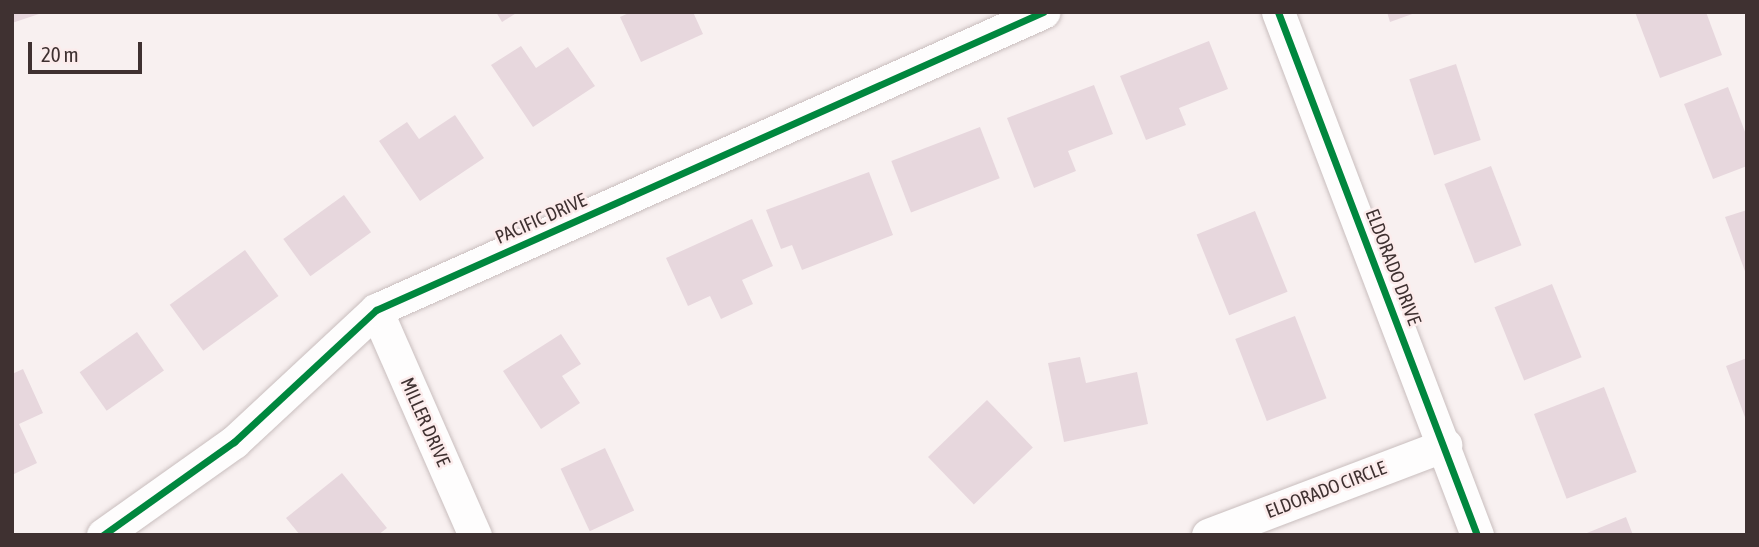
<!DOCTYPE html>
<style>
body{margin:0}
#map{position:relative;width:1759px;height:547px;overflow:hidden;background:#f8f0f0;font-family:"Asap Condensed",sans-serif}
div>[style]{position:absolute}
.building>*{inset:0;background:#e7d7dd;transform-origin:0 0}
.roads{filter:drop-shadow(0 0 2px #c9bebe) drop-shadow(0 0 2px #c9bebe)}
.minor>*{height:33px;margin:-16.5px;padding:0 16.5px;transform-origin:16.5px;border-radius:16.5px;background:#fefdfd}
.cycleway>*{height:7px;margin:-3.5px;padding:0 3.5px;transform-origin:3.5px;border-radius:3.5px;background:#00873e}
span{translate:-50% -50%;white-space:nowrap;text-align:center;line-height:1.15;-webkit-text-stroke:5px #fcecec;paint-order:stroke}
.street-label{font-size:19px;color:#3f3131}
.frame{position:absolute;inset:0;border:14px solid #3f3131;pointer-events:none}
.scale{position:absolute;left:28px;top:42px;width:114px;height:32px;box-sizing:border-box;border:4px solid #3f3131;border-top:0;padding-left:9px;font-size:21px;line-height:24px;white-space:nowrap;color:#3f3131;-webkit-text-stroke:5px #fcecec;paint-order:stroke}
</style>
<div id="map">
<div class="building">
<div style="clip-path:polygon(12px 12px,42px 12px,42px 13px,12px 23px)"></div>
<div style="clip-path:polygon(496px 12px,518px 12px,502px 22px)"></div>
<div style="clip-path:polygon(631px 12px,693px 12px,703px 34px,641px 62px,620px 17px)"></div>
<div style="clip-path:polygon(1387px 12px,1415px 12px,1415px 13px,1390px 22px)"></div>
<div style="clip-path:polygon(1635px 12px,1706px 12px,1722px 55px,1660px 78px)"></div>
<div style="clip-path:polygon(1209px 41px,1228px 89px,1179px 108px,1186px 125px,1146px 140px,1120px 76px)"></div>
<div style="clip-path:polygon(521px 46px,536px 68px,568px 47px,595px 86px,533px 127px,491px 65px)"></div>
<div style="left:1456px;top:64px;width:80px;height:49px;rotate:72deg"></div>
<div style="clip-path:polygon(1094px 85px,1113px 134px,1068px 151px,1076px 171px,1034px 188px,1007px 118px)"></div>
<div style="clip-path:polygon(1728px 87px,1747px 137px,1747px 166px,1713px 179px,1684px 104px)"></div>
<div style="clip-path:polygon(455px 115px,484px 158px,420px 201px,379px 141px,407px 122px,419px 139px)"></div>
<div style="left:980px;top:127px;width:55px;height:95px;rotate:69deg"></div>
<div style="left:1491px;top:166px;width:85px;height:50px;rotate:69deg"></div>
<div style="clip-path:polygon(869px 172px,893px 235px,802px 270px,792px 245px,781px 249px,766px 210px)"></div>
<div style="left:344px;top:195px;width:46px;height:75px;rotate:54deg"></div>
<div style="clip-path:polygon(1747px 210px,1747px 274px,1746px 274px,1725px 217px)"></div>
<div style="left:1255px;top:211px;width:87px;height:63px;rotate:68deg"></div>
<div style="clip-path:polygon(752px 219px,773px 266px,742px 280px,753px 304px,721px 319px,710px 296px,688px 306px,666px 258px)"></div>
<div style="left:245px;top:250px;width:57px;height:93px;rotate:54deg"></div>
<div style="left:1552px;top:284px;width:79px;height:62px;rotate:68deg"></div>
<div style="left:1295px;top:316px;width:88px;height:64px;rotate:69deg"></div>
<div style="left:137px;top:332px;width:47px;height:70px;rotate:55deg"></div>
<div style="clip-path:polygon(561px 334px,581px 364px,562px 376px,580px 403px,541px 429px,503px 371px)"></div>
<div style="clip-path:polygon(1080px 357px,1086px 383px,1137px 372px,1148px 424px,1064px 442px,1048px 363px)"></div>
<div style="clip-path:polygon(1747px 358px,1747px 420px,1746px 420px,1726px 366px)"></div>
<div style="clip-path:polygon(23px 369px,43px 413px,19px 424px,37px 463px,12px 475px,12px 374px)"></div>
<div style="left:1604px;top:387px;width:91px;height:75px;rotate:69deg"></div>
<div style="left:987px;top:400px;width:66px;height:82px;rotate:46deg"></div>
<div style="left:605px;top:448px;width:69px;height:49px;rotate:65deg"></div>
<div style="clip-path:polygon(342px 473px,387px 528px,378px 535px,300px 535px,286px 518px)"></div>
<div style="clip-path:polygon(1626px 517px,1633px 535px,1582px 535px)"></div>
</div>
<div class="roads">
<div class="minor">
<div style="left:1278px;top:12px;width:560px;rotate:69.17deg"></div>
<div style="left:376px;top:310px;width:246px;rotate:66.3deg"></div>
<div style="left:103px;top:535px;width:161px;rotate:-35.4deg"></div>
<div style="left:234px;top:442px;width:194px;rotate:-42.9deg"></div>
<div style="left:376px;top:310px;width:731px;rotate:-24.07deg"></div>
<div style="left:1208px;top:535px;width:254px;rotate:-20.8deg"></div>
</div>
</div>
<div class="cycleway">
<div style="left:1278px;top:12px;width:560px;rotate:69.17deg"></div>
<div style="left:103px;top:535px;width:161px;rotate:-35.4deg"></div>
<div style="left:234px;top:442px;width:194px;rotate:-42.9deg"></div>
<div style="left:376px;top:310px;width:731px;rotate:-24.07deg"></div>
</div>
<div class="street-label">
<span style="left:541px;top:219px;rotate:-24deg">PACIFIC DRIVE</span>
<span style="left:1393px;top:267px;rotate:69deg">ELDORADO DRIVE</span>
<span style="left:425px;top:422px;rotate:66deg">MILLER DRIVE</span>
<span style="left:1326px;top:490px;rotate:-21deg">ELDORADO CIRCLE</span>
</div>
<div class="frame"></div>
<div class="scale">20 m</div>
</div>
